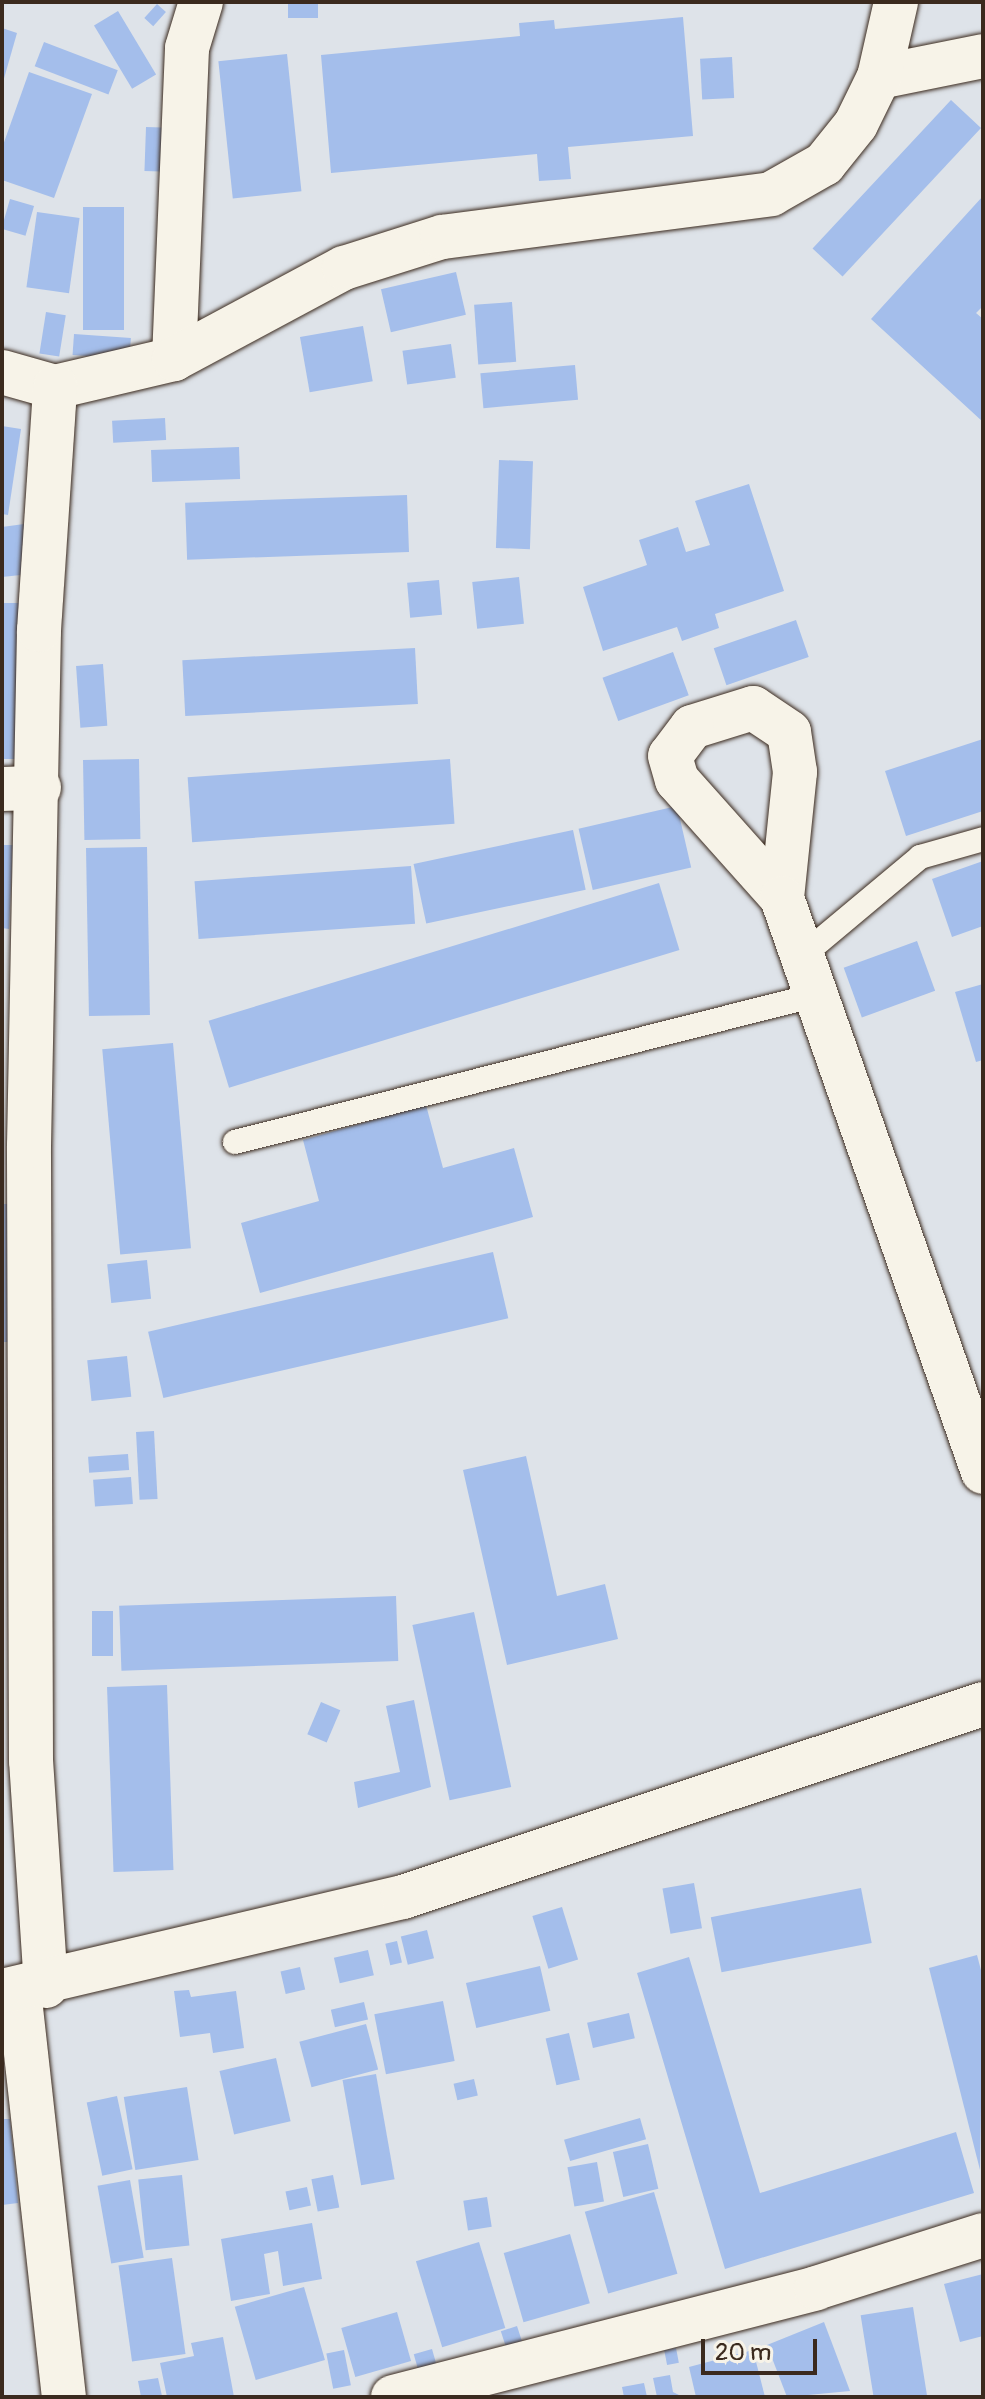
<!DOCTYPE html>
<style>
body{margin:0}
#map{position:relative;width:985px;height:2399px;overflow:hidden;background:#dee3e9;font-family:Pangolin,sans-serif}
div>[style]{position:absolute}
.building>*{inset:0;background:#a4beeb;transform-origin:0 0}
.roads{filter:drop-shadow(0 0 2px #3b2a1e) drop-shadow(0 0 2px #3b2a1e)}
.service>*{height:24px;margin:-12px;padding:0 12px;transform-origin:12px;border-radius:12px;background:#f7f3e8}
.minor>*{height:44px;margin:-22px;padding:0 22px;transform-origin:22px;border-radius:22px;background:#f7f3e8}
.tertiary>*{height:44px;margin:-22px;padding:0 22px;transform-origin:22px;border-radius:22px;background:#f7f3e8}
span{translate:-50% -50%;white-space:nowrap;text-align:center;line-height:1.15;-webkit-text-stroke:6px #f7f3e8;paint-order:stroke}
.frame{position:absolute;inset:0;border:4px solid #3b2a1e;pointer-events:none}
.scale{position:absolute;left:701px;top:2339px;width:116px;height:36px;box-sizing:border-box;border:4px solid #3b2a1e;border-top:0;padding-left:10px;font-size:24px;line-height:28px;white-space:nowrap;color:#3b2a1e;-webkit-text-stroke:6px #f7f3e8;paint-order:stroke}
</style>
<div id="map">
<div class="building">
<div style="left:288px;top:2px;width:30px;height:16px"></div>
<div style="left:157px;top:4px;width:12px;height:19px;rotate:42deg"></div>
<div style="left:118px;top:11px;width:74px;height:28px;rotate:59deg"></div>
<div style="clip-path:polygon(683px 17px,693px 136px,568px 147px,571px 179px,539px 181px,537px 154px,331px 173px,321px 55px,520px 36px,519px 23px,554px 20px,555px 29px)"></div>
<div style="clip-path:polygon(2px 28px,17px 33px,3px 82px,2px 82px)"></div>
<div style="left:44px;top:42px;width:79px;height:26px;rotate:21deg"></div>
<div style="left:287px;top:54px;width:138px;height:69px;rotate:84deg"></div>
<div style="left:732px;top:57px;width:41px;height:32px;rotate:87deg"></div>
<div style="clip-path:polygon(29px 72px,92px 94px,54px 198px,2px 180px,2px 148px)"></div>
<div style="left:951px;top:100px;width:41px;height:203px;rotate:43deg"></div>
<div style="left:146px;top:127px;width:24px;height:44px;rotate:2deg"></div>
<div style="clip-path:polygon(983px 196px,983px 306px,976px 313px,983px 319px,983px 422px,871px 319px)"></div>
<div style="left:10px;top:199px;width:25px;height:31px;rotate:16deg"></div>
<div style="left:83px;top:207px;width:41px;height:123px"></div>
<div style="left:37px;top:212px;width:43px;height:76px;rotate:8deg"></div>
<div style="left:456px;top:272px;width:44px;height:77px;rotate:77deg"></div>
<div style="left:512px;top:302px;width:60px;height:38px;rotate:86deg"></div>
<div style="left:46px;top:312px;width:20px;height:42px;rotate:9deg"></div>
<div style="left:363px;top:326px;width:56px;height:64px;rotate:80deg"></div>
<div style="left:74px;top:334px;width:57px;height:21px;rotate:4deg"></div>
<div style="left:451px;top:344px;width:34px;height:49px;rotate:82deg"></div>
<div style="left:575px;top:365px;width:35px;height:95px;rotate:85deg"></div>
<div style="left:165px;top:418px;width:22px;height:53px;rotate:87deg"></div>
<div style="clip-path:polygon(2px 426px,21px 429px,8px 515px,2px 514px)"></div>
<div style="left:239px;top:447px;width:32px;height:88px;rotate:88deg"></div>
<div style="left:499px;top:460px;width:34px;height:88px;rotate:2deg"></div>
<div style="clip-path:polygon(749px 484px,784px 591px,715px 614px,719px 628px,682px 641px,677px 627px,603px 651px,583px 587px,647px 565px,639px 540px,678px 527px,686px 552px,710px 545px,695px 501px)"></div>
<div style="left:407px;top:495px;width:57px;height:222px;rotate:88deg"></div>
<div style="clip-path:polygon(24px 524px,30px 574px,2px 577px,2px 527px)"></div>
<div style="left:519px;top:577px;width:47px;height:47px;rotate:84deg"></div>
<div style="left:439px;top:580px;width:35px;height:32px;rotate:85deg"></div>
<div style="clip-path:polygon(2px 603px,23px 603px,20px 759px,2px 759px)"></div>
<div style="left:796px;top:620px;width:39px;height:87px;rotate:71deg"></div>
<div style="left:415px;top:648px;width:56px;height:233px;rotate:87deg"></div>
<div style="left:673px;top:652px;width:46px;height:75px;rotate:70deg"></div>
<div style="left:103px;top:664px;width:62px;height:27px;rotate:86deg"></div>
<div style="clip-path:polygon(983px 739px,983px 811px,906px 836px,885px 771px)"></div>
<div style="left:139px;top:759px;width:80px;height:56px;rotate:89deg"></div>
<div style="left:450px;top:759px;width:65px;height:263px;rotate:86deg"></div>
<div style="left:677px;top:806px;width:63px;height:101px;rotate:77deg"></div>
<div style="left:573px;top:830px;width:61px;height:163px;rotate:78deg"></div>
<div style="clip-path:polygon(2px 845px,13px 845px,9px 929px,2px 928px)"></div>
<div style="left:147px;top:847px;width:168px;height:61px;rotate:89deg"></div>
<div style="clip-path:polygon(983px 861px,983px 926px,952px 937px,932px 879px)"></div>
<div style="left:411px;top:866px;width:58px;height:217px;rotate:86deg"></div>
<div style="left:659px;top:883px;width:70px;height:471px;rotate:73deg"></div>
<div style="left:917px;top:941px;width:53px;height:78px;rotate:70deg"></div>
<div style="clip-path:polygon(983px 984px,983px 1060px,976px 1062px,955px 992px)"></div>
<div style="left:173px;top:1043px;width:206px;height:71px;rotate:85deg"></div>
<div style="clip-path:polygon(426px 1105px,443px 1168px,514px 1148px,533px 1217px,260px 1293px,241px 1223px,319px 1201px,303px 1140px)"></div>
<div style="left:2px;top:1204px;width:15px;height:138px"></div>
<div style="left:493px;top:1252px;width:68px;height:354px;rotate:77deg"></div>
<div style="left:147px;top:1260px;width:39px;height:40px;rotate:84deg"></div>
<div style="left:127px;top:1356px;width:41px;height:40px;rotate:84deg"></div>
<div style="left:154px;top:1431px;width:68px;height:18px;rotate:87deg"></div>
<div style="left:128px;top:1454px;width:16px;height:40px;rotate:86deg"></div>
<div style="clip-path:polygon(526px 1456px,557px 1596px,605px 1584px,618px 1639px,507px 1665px,463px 1470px)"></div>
<div style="left:131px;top:1477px;width:27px;height:38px;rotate:86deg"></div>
<div style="left:396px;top:1596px;width:65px;height:277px;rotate:88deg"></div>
<div style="left:113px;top:1611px;width:45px;height:21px;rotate:90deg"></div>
<div style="left:474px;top:1612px;width:179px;height:63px;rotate:78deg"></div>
<div style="left:167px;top:1685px;width:185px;height:60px;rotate:88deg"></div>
<div style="clip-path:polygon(414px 1700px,431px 1787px,358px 1808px,354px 1782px,400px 1772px,386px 1706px)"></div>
<div style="left:321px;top:1702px;width:21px;height:35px;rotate:23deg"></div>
<div style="left:694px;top:1883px;width:46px;height:32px;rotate:80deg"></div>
<div style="left:861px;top:1888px;width:56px;height:153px;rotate:79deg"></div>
<div style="left:562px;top:1907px;width:55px;height:31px;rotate:73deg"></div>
<div style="left:427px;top:1930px;width:29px;height:27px;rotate:76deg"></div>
<div style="left:397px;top:1941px;width:22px;height:12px;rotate:77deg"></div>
<div style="left:368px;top:1950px;width:26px;height:35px;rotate:77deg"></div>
<div style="clip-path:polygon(977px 1955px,983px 1978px,980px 2170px,929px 1968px)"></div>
<div style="clip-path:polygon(689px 1957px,760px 2193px,956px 2132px,974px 2193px,725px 2269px,637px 1973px)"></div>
<div style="left:540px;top:1966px;width:46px;height:76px;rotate:77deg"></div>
<div style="left:300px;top:1967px;width:23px;height:20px;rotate:77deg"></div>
<div style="clip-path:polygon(189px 1990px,191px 1997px,236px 1991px,244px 2048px,213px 2053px,210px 2033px,180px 2037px,174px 1991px)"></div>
<div style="left:443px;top:2001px;width:61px;height:70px;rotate:79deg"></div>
<div style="left:364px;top:2002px;width:18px;height:34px;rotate:77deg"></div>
<div style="left:629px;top:2013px;width:26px;height:43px;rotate:77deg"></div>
<div style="left:366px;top:2024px;width:47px;height:69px;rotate:75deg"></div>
<div style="left:569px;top:2033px;width:48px;height:24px;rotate:77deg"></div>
<div style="left:276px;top:2058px;width:65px;height:58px;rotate:77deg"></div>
<div style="left:376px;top:2074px;width:107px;height:34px;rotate:80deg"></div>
<div style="left:474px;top:2079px;width:17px;height:21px;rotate:77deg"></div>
<div style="left:187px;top:2087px;width:74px;height:64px;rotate:81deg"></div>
<div style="left:117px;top:2096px;width:75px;height:31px;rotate:78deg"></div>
<div style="left:640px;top:2118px;width:22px;height:79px;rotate:74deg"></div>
<div style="clip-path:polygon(2px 2119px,10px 2119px,18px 2203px,2px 2205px)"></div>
<div style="left:648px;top:2144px;width:46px;height:36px;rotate:77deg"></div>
<div style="left:597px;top:2162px;width:40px;height:30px;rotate:80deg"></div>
<div style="left:182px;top:2175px;width:71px;height:44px;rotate:84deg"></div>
<div style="left:333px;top:2175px;width:33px;height:22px;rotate:79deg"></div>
<div style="left:130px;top:2180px;width:79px;height:33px;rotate:80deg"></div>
<div style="left:307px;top:2187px;width:19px;height:22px;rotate:78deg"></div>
<div style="left:654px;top:2192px;width:85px;height:72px;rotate:74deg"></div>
<div style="left:487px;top:2197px;width:30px;height:24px;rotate:81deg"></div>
<div style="clip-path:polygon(312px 2223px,322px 2279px,283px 2286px,278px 2251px,264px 2254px,270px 2294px,231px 2301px,221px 2239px)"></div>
<div style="left:570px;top:2234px;width:72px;height:69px;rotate:74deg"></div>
<div style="left:479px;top:2242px;width:90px;height:66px;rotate:73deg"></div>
<div style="left:172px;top:2258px;width:97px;height:54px;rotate:82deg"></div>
<div style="clip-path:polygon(983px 2274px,983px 2336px,960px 2342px,944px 2284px)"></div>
<div style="left:304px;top:2287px;width:76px;height:72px;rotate:74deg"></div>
<div style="left:913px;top:2307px;width:91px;height:53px;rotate:81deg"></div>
<div style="left:397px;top:2312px;width:51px;height:58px;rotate:74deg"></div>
<div style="clip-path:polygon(824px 2322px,850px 2391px,787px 2397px,767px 2345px)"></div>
<div style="left:517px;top:2326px;width:22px;height:17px;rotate:72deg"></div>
<div style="clip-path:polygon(223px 2337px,234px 2397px,167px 2397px,160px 2363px,194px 2356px,191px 2343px)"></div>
<div style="left:676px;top:2348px;width:15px;height:12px;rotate:79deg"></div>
<div style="left:432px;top:2349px;width:22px;height:19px;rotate:74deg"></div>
<div style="left:344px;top:2350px;width:36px;height:18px;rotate:79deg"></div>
<div style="clip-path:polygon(753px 2350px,765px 2397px,696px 2397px,689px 2367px)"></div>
<div style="clip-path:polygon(670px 2375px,673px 2392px,683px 2397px,657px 2397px,653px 2378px)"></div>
<div style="clip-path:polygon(158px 2378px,162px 2396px,141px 2397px,138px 2381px)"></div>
<div style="clip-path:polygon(644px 2383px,647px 2397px,624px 2397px,622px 2387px)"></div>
</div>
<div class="roads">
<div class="service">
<div style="left:803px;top:955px;width:153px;rotate:-39.9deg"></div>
<div style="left:920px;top:857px;width:66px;rotate:-15.9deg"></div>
<div style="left:235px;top:1142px;width:599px;rotate:-14.2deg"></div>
</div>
<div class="minor">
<div style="left:879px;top:77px;width:106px;rotate:-11.4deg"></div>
<div style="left:174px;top:359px;width:311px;rotate:-87.6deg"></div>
<div style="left:187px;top:48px;width:48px;rotate:-73.1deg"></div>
<div style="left:2px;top:372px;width:55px;rotate:15.8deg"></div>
<div style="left:55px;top:387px;width:122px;rotate:-13.2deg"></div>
<div style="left:174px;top:359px;width:193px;rotate:-28.2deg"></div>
<div style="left:344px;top:268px;width:103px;rotate:-17.6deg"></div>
<div style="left:442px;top:237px;width:332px;rotate:-7.4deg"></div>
<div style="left:771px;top:194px;width:61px;rotate:-29.5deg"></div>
<div style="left:824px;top:164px;width:51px;rotate:-51.3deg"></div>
<div style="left:856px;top:124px;width:52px;rotate:-63.9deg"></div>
<div style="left:879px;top:77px;width:77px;rotate:-77.2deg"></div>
<div style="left:2px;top:789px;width:37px;rotate:-2deg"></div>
<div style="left:782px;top:898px;width:127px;rotate:-84.1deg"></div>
<div style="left:795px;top:772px;width:40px;rotate:-98.5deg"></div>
<div style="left:789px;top:732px;width:43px;rotate:-146.3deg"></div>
<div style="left:753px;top:708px;width:64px;rotate:162.7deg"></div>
<div style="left:692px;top:727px;width:36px;rotate:127deg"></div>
<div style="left:670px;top:756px;width:25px;rotate:74deg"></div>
<div style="left:677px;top:780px;width:158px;rotate:48.3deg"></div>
<div style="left:782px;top:898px;width:608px;rotate:70.7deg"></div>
<div style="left:46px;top:1986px;width:225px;rotate:-93.8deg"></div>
<div style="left:31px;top:1761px;width:615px;rotate:-90.19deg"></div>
<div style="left:29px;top:1146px;width:516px;rotate:-88.89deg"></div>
<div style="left:39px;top:630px;width:244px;rotate:-86.2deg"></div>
<div style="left:19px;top:1990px;width:409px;rotate:83.7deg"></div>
<div style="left:393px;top:2397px;width:437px;rotate:-14.4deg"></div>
<div style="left:816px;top:2288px;width:175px;rotate:-17.6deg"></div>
</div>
<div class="tertiary">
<div style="left:2px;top:1991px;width:412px;rotate:-13.2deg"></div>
<div style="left:403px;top:1897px;width:611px;rotate:-18.41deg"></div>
</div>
</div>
<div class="frame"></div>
<div class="scale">20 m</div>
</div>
